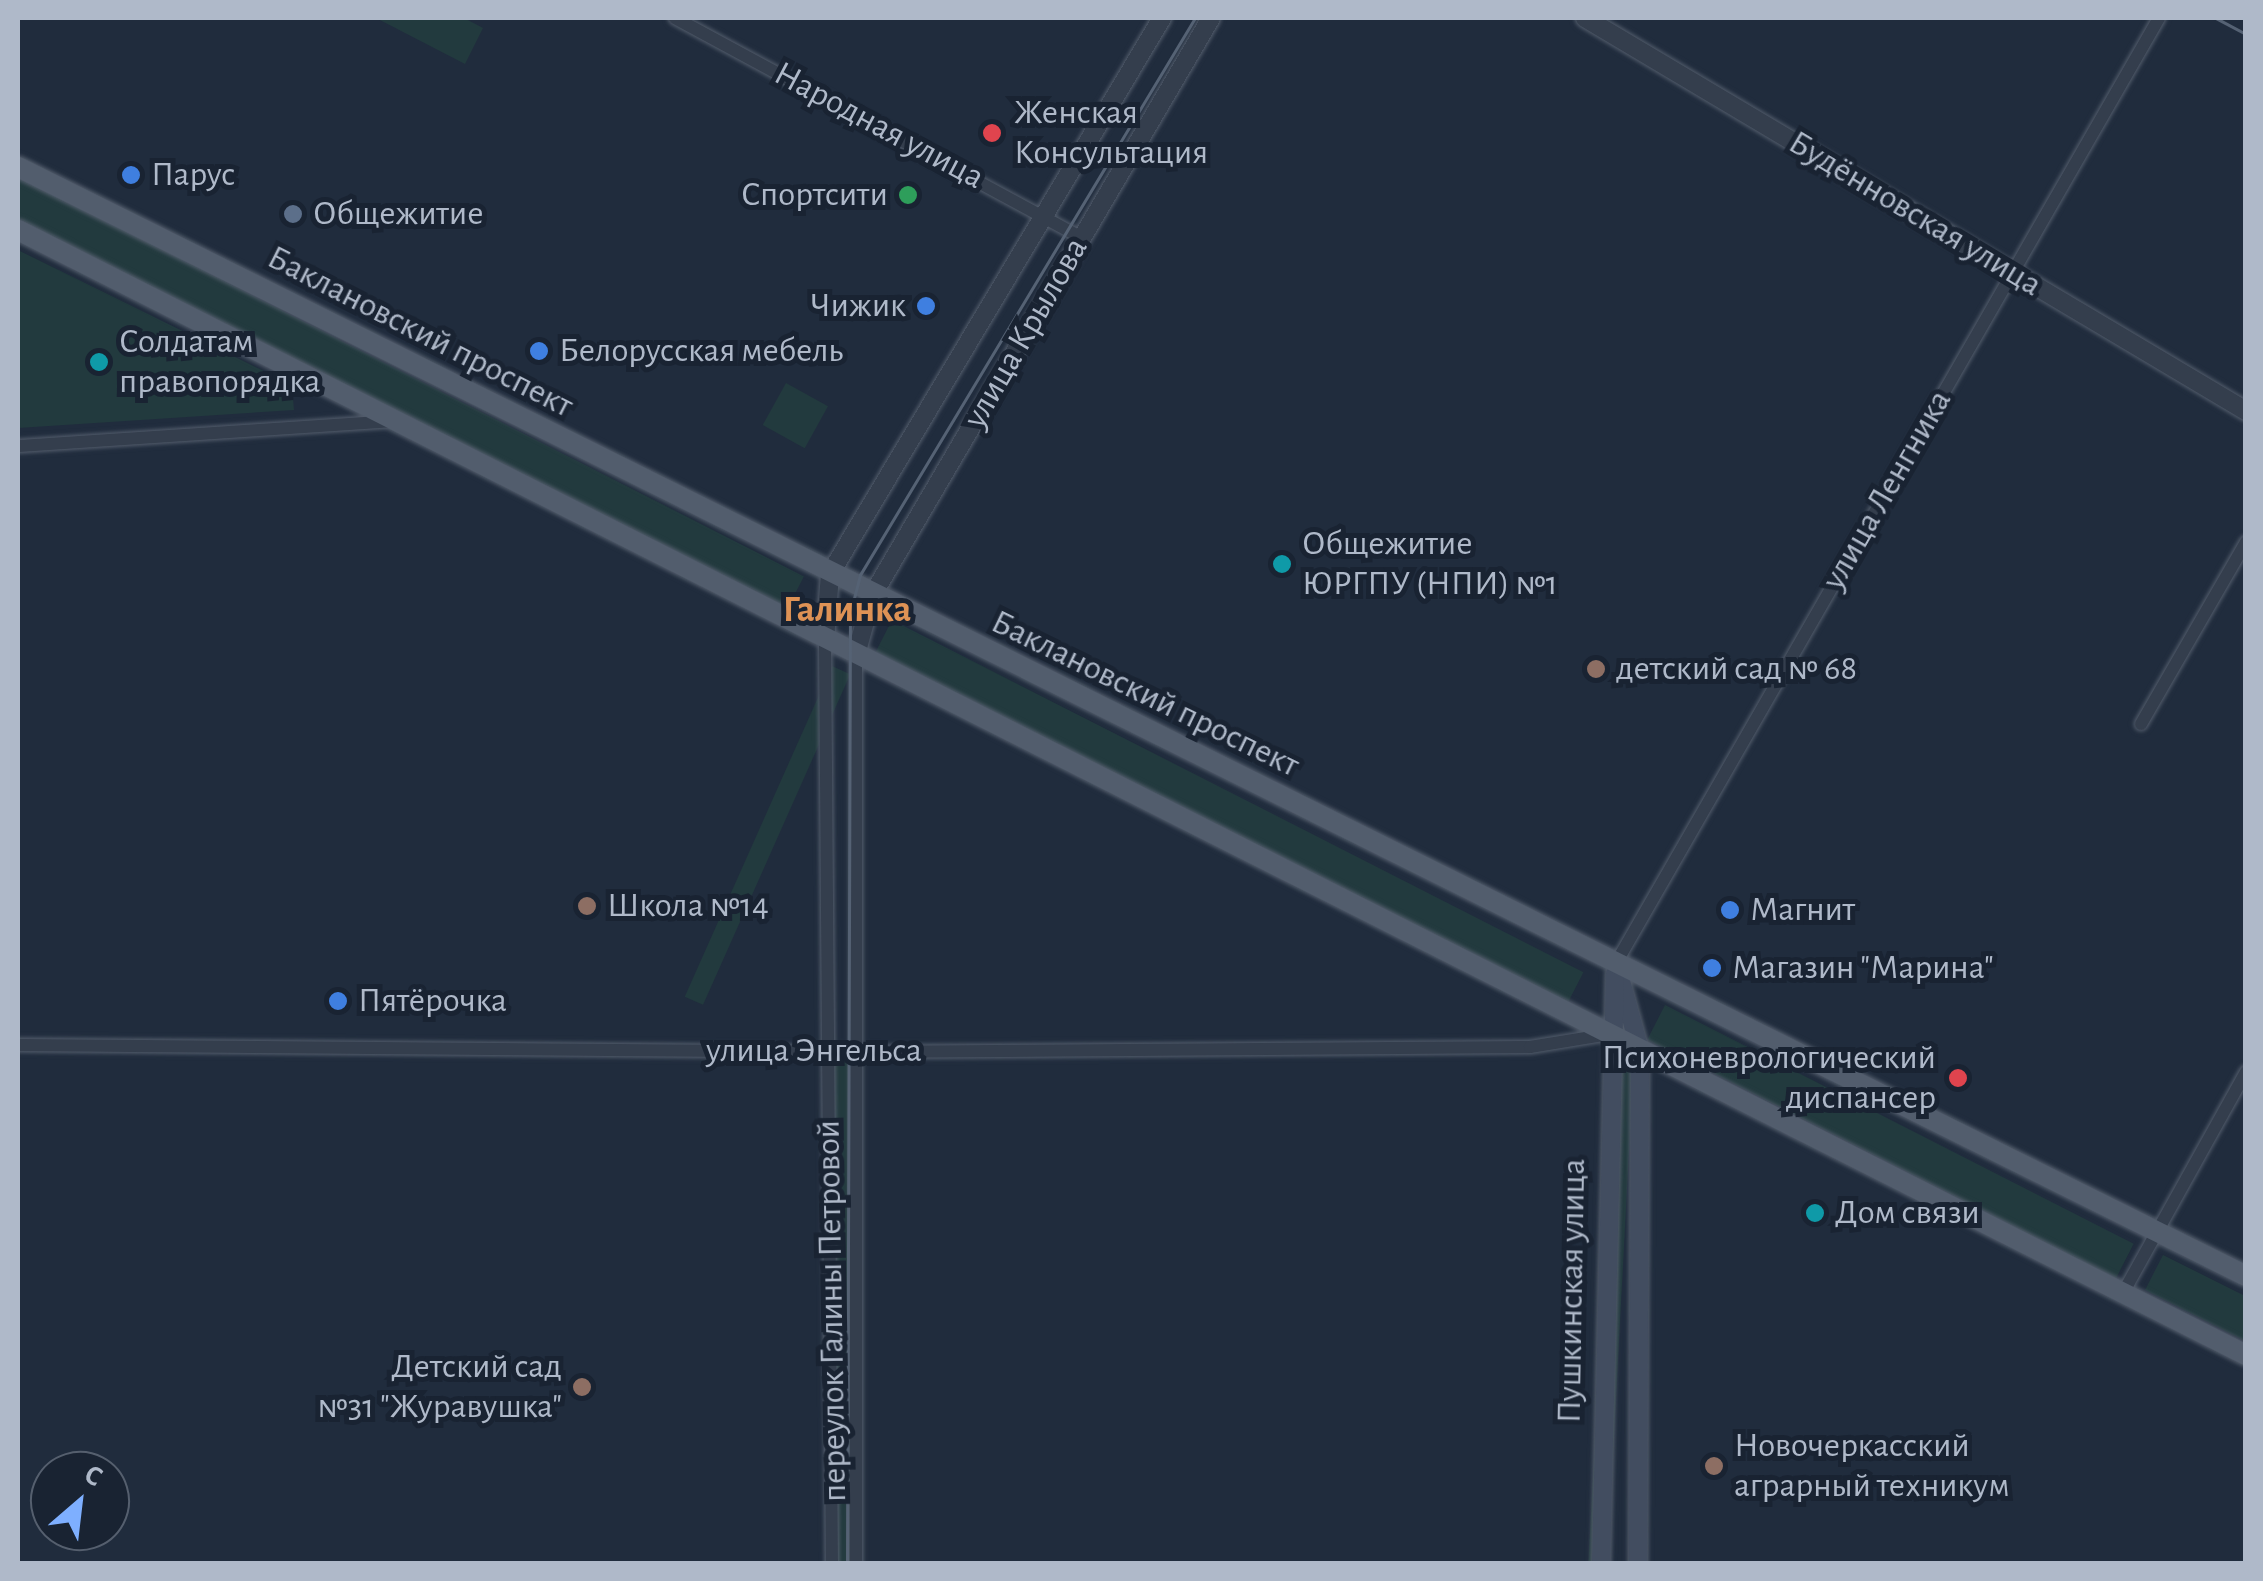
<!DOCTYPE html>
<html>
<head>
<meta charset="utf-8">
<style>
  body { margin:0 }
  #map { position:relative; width:2263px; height:1581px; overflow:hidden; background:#202c3d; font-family:"Alegreya Sans",sans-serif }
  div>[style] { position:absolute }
  .green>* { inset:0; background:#223a3e; transform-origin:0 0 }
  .roads { filter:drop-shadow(0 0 2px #525c6b) drop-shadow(0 0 2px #525c6b) }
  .minor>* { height:12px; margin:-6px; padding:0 6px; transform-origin:6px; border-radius:6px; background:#343e4d }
  .tertiary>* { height:18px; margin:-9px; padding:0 9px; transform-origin:9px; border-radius:9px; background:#343e4d }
  .secondary>* { height:18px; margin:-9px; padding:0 9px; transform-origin:9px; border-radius:9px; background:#424d60 }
  .primary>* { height:20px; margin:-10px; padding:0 10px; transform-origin:10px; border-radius:10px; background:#525d6d }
  .tram>* { height:2.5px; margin:-1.25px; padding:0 1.25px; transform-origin:1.25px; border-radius:1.25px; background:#556274 }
  .dots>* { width:28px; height:28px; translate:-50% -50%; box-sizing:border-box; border:5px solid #192332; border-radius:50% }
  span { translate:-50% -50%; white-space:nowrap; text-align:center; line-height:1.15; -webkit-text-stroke:10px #192332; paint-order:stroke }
  .poi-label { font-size:35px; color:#afb9c9 }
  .left { translate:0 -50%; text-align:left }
  .right { translate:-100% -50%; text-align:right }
  .street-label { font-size:35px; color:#afb9c9 }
  .neighbourhood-label { font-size:38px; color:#de9255; font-weight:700 }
  .frame { position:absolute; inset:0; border:20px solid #afb9c9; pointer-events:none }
  .north { position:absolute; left:30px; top:1451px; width:100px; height:100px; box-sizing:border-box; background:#192332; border:2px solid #555f6e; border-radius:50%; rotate:28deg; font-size:28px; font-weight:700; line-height:40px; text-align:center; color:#afb9c9 }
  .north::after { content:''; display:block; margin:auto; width:35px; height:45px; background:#7eafff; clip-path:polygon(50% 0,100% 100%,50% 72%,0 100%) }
</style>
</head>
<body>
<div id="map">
  <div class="green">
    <i style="clip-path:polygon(376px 18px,464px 18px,483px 28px,465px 64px)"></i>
    <i style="left:18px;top:176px;width:882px;height:44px;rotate:27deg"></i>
    <i style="clip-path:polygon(18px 250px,280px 379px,292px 387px,294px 410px,18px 428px)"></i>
    <i style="left:786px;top:383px;width:48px;height:48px;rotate:29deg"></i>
    <i style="left:892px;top:620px;width:776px;height:43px;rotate:27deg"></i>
    <i style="left:832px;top:666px;width:20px;height:362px;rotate:24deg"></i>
    <i style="left:1665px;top:1005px;width:526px;height:39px;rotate:27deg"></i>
    <i style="left:1615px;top:1055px;width:19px;height:509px;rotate:3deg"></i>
    <i style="clip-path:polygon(853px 1057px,851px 1561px,836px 1561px,834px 1058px)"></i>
    <i style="clip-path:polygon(2163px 1255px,2245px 1296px,2245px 1341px,2145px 1290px)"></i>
  </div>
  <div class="roads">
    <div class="minor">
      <i style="left:675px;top:18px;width:463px;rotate:28.4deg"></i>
      <i style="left:18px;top:446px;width:375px;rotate:-3.8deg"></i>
      <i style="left:825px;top:639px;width:925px;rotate:89.57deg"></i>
      <i style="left:856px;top:655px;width:909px;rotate:90deg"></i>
      <i style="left:2141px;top:724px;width:210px;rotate:-60deg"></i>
      <i style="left:1616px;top:963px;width:1090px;rotate:-60.12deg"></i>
      <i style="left:18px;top:1045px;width:841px;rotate:0.48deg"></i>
      <i style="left:859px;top:1052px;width:671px;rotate:-0.43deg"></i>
      <i style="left:1530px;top:1047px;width:80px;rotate:-9.3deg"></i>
      <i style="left:2123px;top:1293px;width:253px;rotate:-60.9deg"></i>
    </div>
    <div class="tertiary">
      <i style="left:1585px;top:18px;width:769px;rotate:30.73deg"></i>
      <i style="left:825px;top:639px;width:65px;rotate:-85.6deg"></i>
      <i style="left:830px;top:574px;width:648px;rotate:-59.16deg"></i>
      <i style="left:856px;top:655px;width:61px;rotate:-74.8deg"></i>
      <i style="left:872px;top:596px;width:670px;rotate:-59.61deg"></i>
    </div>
    <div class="secondary">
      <i style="left:1616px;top:963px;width:91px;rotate:74.7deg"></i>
      <i style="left:1640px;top:1051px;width:513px;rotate:90.22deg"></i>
      <i style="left:1601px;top:1564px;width:590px;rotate:-88.64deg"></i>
    </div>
    <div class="primary">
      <i style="left:18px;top:167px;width:2489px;rotate:26.46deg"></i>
      <i style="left:18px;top:230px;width:2496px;rotate:26.79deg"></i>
    </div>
  </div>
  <div class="tram">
    <i style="left:2216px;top:18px;width:34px;rotate:28deg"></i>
    <i style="left:847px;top:1564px;width:950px;rotate:-89.82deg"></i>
    <i style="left:850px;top:614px;width:40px;rotate:-75.6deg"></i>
    <i style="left:860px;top:575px;width:650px;rotate:-58.98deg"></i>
  </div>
  <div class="dots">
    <i style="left:992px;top:133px;background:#e0444e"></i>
    <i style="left:131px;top:175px;background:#3f7fe0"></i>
    <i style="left:908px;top:195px;background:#2e9e5b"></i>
    <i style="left:293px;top:214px;background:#5c6f8a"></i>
    <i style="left:926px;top:306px;background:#3f7fe0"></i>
    <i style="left:539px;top:351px;background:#3f7fe0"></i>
    <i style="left:99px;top:362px;background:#0f9aa8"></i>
    <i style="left:1282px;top:564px;background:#0f9aa8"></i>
    <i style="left:1596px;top:669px;background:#8d6e63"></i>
    <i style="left:587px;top:906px;background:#8d6e63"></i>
    <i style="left:1730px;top:910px;background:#3f7fe0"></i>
    <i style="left:1712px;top:968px;background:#3f7fe0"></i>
    <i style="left:338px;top:1001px;background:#3f7fe0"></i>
    <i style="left:1958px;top:1078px;background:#e0444e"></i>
    <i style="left:1815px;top:1213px;background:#0f9aa8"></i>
    <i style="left:582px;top:1387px;background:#8d6e63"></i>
    <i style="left:1714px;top:1466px;background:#8d6e63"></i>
  </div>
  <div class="poi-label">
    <span class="left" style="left:1014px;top:133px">Женская<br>Консультация</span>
    <span class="left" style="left:151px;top:175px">Парус</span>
    <span class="right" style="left:888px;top:195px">Спортсити</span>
    <span class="left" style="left:313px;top:214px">Общежитие</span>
    <span class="right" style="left:906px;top:306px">Чижик</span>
    <span class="left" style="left:119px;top:362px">Солдатам<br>правопорядка</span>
    <span class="left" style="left:559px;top:351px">Белорусская мебель</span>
    <span class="left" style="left:1302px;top:564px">Общежитие<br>ЮРГПУ (НПИ) №1</span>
    <span class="left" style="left:1616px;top:669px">детский сад № 68</span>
    <span class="left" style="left:607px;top:906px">Школа №14</span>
    <span class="left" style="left:1750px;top:910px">Магнит</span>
    <span class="left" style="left:1732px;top:968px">Магазин "Марина"</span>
    <span class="left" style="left:358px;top:1001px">Пятёрочка</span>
    <span class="right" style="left:1936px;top:1078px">Психоневрологический<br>диспансер</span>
    <span class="left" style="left:1835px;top:1213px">Дом связи</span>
    <span class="right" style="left:562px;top:1387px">Детский сад<br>№31 "Журавушка"</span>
    <span class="left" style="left:1734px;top:1466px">Новочеркасский<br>аграрный техникум</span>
  </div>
  <div class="street-label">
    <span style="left:879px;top:126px;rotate:28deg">Народная улица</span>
    <span style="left:1915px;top:214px;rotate:31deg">Будённовская улица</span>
    <span style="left:420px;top:332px;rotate:27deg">Баклановский проспект</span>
    <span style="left:1026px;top:333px;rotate:-60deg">улица Крылова</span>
    <span style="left:1887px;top:490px;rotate:-60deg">улица Ленгника</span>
    <span style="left:1145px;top:694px;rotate:26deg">Баклановский проспект</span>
    <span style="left:814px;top:1051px">улица Энгельса</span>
    <span style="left:1572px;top:1291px;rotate:-89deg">Пушкинская улица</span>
    <span style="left:832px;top:1311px;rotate:-91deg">переулок Галины Петровой</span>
  </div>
  <div class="neighbourhood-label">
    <span style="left:847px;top:611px">Галинка</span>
  </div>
  <div class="frame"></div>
  <div class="north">С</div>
</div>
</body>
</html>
